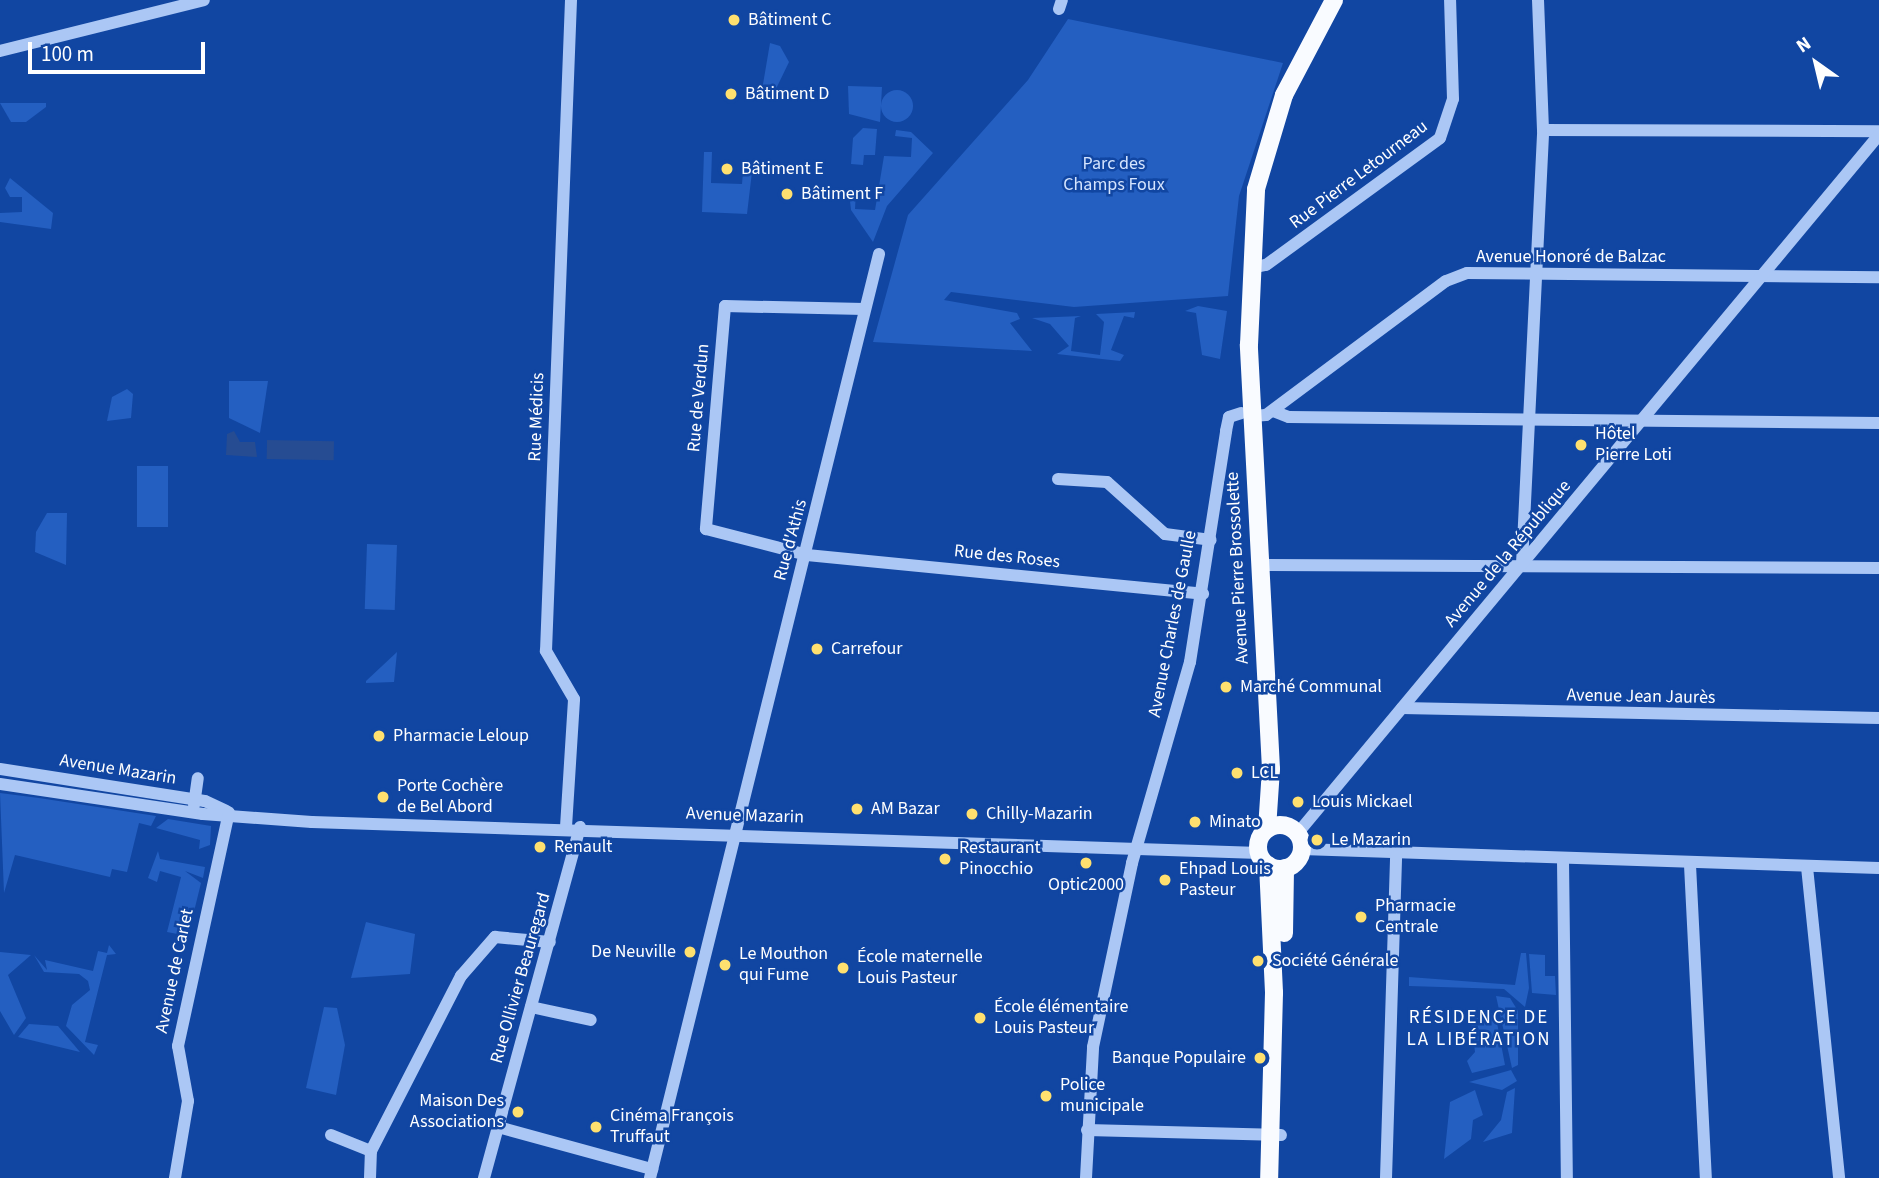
<!DOCTYPE html>
<html>
<head>
<meta charset="utf-8">
<style>
  body { margin:0 }
  #map { position:relative; width:1879px; height:1178px; overflow:hidden; background:#1146a2; font-family:"Source Sans 3",sans-serif }
  div>[style] { position:absolute }
  .green>* { inset:0; background:#245fc1; transform-origin:0 0 }
  .round { border-radius:50% }
  .water>* { inset:0; background:#264c92; transform-origin:0 0 }
  .minor>* { height:12px; margin:-6px; padding:0 6px; transform-origin:6px; border-radius:6px; background:#abc7f5 }
  .major>* { height:18px; margin:-9px; padding:0 9px; transform-origin:9px; border-radius:9px; background:#f9fbff }
  .major>.ring { margin:-9px; padding:0; box-sizing:content-box; background:none; border:18px solid #f9fbff; border-radius:50% }
  .dots>* { width:19px; height:19px; translate:-50% -50%; box-sizing:border-box; border:4px solid #1146a2; border-radius:50% }
  span { translate:-50% -50%; white-space:nowrap; text-align:center; line-height:1.15; -webkit-text-stroke:5px #1146a2; paint-order:stroke }
  .poi-label { font-size:18px; color:#fff }
  .left { translate:0 -50%; text-align:left }
  .right { translate:-100% -50%; text-align:right }
  .park-label { font-size:18px; color:#d4e4fe }
  .street-label { font-size:18px; color:#fff }
  .neighbourhood-label { font-size:19px; color:#fff; letter-spacing:2px }
  .north { position:absolute; left:1781px; top:28px; width:70px; height:70px; -webkit-text-stroke:5px #1146a2; paint-order:stroke; rotate:326deg; font-size:19px; font-weight:700; line-height:28px; text-align:center; color:#fff }
  .north::after { content:''; display:block; margin:auto; width:24px; height:32px; background:#fff; clip-path:polygon(50% 0,100% 100%,50% 72%,0 100%) }
  .scale { position:absolute; left:28px; top:42px; width:177px; height:32px; box-sizing:border-box; border:4px solid #fff; border-top:0; padding-left:9px; font-size:21px; line-height:24px; white-space:nowrap; color:#fff; -webkit-text-stroke:5px #1146a2; paint-order:stroke }
</style>
</head>
<body>
<div id="map">
  <div class="green">
    <i style="clip-path:polygon(1068px 19px,1283px 63px,1239px 196px,1228px 296px,1074px 307px,951px 292px,944px 300px,1017px 313px,1020px 319px,1010px 323px,1032px 351px,873px 342px,908px 215px,1028px 80px)"></i>
    <i style="clip-path:polygon(770px 43px,780px 46px,789px 62px,774px 93px,762px 90px)"></i>
    <i style="clip-path:polygon(848px 86px,882px 87px,880px 122px,849px 114px)"></i>
    <i class="round" style="left:881px;top:90px;width:32px;height:32px"></i>
    <i style="clip-path:polygon(0 103px,46px 103px,46px 107px,26px 122px,11px 122px)"></i>
    <i style="clip-path:polygon(863px 128px,877px 129px,875px 155px,864px 155px,863px 165px,851px 164px,853px 138px)"></i>
    <i style="clip-path:polygon(896px 130px,911px 132px,933px 153px,887px 206px,873px 242px,851px 210px,849px 192px,856px 192px,855px 209px,875px 210px,884px 156px,911px 157px,912px 138px,895px 136px)"></i>
    <i style="clip-path:polygon(704px 152px,712px 152px,711px 183px,742px 184px,743px 172px,752px 172px,747px 214px,702px 212px)"></i>
    <i style="clip-path:polygon(10px 178px,53px 213px,51px 229px,0 222px,0 213px,22px 212px,22px 197px,10px 197px,5px 188px)"></i>
    <i style="clip-path:polygon(1198px 306px,1227px 311px,1220px 359px,1202px 355px,1196px 313px,1185px 311px)"></i>
    <i style="clip-path:polygon(1135px 312px,1134px 318px,1124px 316px,1111px 350px,1124px 355px,1120px 361px,1057px 354px,1069px 346px,1050px 324px,1032px 318px,1081px 316px,1075px 318px,1071px 351px,1100px 355px,1104px 322px,1096px 314px)"></i>
    <i style="clip-path:polygon(229px 381px,268px 381px,260px 433px,229px 418px)"></i>
    <i style="clip-path:polygon(127px 389px,133px 394px,131px 418px,107px 421px,112px 397px)"></i>
    <i style="left:168px;top:466px;width:61px;height:31px;rotate:90deg"></i>
    <i style="clip-path:polygon(47px 513px,67px 513px,66px 565px,35px 552px,36px 532px)"></i>
    <i style="left:367px;top:544px;width:30px;height:65px;rotate:2deg"></i>
    <i style="clip-path:polygon(397px 652px,394px 682px,366px 683px,366px 681px)"></i>
    <i style="clip-path:polygon(0 793px,39px 798px,156px 816px,151px 826px,139px 823px,127px 872px,112px 869px,110px 877px,15px 855px,4px 893px)"></i>
    <i style="clip-path:polygon(168px 819px,211px 826px,210px 845px,199px 849px,200px 840px,156px 828px)"></i>
    <i style="clip-path:polygon(158px 851px,160px 859px,205px 867px,203px 878px,185px 871px,201px 883px,188px 936px,167px 932px,181px 877px,160px 871px,157px 882px,148px 878px)"></i>
    <i style="clip-path:polygon(366px 922px,415px 934px,410px 974px,351px 978px)"></i>
    <i style="clip-path:polygon(109px 945px,116px 954px,107px 955px,85px 1042px,98px 1045px,94px 1055px,66px 1026px,72px 1005px,90px 990px,88px 981px,79px 974px,44px 972px,34px 955px,47px 970px,45px 960px,93px 971px,98px 951px,107px 953px)"></i>
    <i style="clip-path:polygon(0 952px,31px 955px,8px 975px,26px 1018px,14px 1035px,0 1011px)"></i>
    <i style="clip-path:polygon(1521px 953px,1526px 953px,1529px 988px,1525px 1007px,1504px 989px,1409px 986px,1409px 977px,1515px 985px)"></i>
    <i style="clip-path:polygon(1529px 954px,1545px 955px,1545px 976px,1555px 976px,1556px 995px,1532px 993px)"></i>
    <i style="clip-path:polygon(1496px 996px,1510px 998px,1518px 1011px,1518px 1065px,1512px 1068px)"></i>
    <i style="clip-path:polygon(324px 1007px,337px 1008px,345px 1045px,336px 1095px,306px 1088px)"></i>
    <i style="clip-path:polygon(1495px 1012px,1505px 1065px,1472px 1073px,1467px 1061px,1475px 1052px,1471px 1020px)"></i>
    <i style="clip-path:polygon(29px 1024px,58px 1026px,80px 1052px,18px 1037px)"></i>
    <i style="clip-path:polygon(1511px 1070px,1517px 1081px,1502px 1090px,1469px 1082px)"></i>
    <i style="clip-path:polygon(1515px 1088px,1512px 1133px,1483px 1142px,1501px 1120px,1507px 1092px)"></i>
    <i style="clip-path:polygon(1475px 1090px,1483px 1115px,1473px 1120px,1471px 1139px,1444px 1159px,1450px 1102px)"></i>
  </div>
  <div class="water">
    <i style="clip-path:polygon(234px 431px,240px 442px,255px 442px,257px 457px,226px 455px,227px 434px)"></i>
    <i style="left:267px;top:440px;width:67px;height:19px;rotate:1deg"></i>
  </div>
  <div class="minor">
    <i style="left:1059px;top:9px;width:9px;rotate:-72deg"></i>
    <i style="left:0;top:51px;width:210px;rotate:-14deg"></i>
    <i style="left:1543px;top:130px;width:336px;rotate:0.2deg"></i>
    <i style="left:1250px;top:268px;width:16px;rotate:-11deg"></i>
    <i style="left:1266px;top:265px;width:215px;rotate:-36.1deg"></i>
    <i style="left:1440px;top:138px;width:41px;rotate:-71.6deg"></i>
    <i style="left:1453px;top:99px;width:99px;rotate:-91.7deg"></i>
    <i style="left:864px;top:309px;width:139px;rotate:-178.8deg"></i>
    <i style="left:725px;top:306px;width:224px;rotate:94.9deg"></i>
    <i style="left:706px;top:529px;width:104px;rotate:14.4deg"></i>
    <i style="left:807px;top:555px;width:398px;rotate:5.6deg"></i>
    <i style="left:1273px;top:411px;width:17px;rotate:21deg"></i>
    <i style="left:1289px;top:417px;width:590px;rotate:0.58deg"></i>
    <i style="left:1252px;top:416px;width:14px;rotate:-4deg"></i>
    <i style="left:1266px;top:415px;width:224px;rotate:-36.7deg"></i>
    <i style="left:1446px;top:281px;width:22px;rotate:-21deg"></i>
    <i style="left:1467px;top:273px;width:412px;rotate:0.6deg"></i>
    <i style="left:1058px;top:479px;width:49px;rotate:3.5deg"></i>
    <i style="left:1107px;top:482px;width:78px;rotate:41.9deg"></i>
    <i style="left:1165px;top:534px;width:46px;rotate:7.4deg"></i>
    <i style="left:1522px;top:564px;width:435px;rotate:-87.2deg"></i>
    <i style="left:1543px;top:130px;width:130px;rotate:-92.2deg"></i>
    <i style="left:1259px;top:565px;width:620px;rotate:0.28deg"></i>
    <i style="left:1402px;top:708px;width:477px;rotate:1.2deg"></i>
    <i style="left:0;top:769px;width:207px;rotate:8.9deg"></i>
    <i style="left:205px;top:801px;width:23px;rotate:25deg"></i>
    <i style="left:0;top:784px;width:205px;rotate:8.4deg"></i>
    <i style="left:203px;top:814px;width:109px;rotate:4.2deg"></i>
    <i style="left:312px;top:822px;width:948px;rotate:1.87deg"></i>
    <i style="left:194px;top:805px;width:27px;rotate:-82deg"></i>
    <i style="left:566px;top:827px;width:128px;rotate:-86.4deg"></i>
    <i style="left:574px;top:699px;width:56px;rotate:-120.3deg"></i>
    <i style="left:546px;top:651px;width:651px;rotate:-87.8deg"></i>
    <i style="left:1297px;top:834px;width:910px;rotate:-50.22deg"></i>
    <i style="left:1302px;top:849px;width:577px;rotate:1.89deg"></i>
    <i style="left:1563px;top:861px;width:317px;rotate:89.3deg"></i>
    <i style="left:1690px;top:865px;width:313px;rotate:87.1deg"></i>
    <i style="left:1807px;top:867px;width:313px;rotate:84.1deg"></i>
    <i style="left:531px;top:1007px;width:61px;rotate:12.2deg"></i>
    <i style="left:498px;top:1127px;width:160px;rotate:15.3deg"></i>
    <i style="left:1087px;top:1130px;width:194px;rotate:1.5deg"></i>
    <i style="left:331px;top:1135px;width:43px;rotate:21.8deg"></i>
    <i style="left:175px;top:1178px;width:78px;rotate:-80.4deg"></i>
    <i style="left:188px;top:1101px;width:56px;rotate:-100.3deg"></i>
    <i style="left:178px;top:1046px;width:239px;rotate:-77.7deg"></i>
    <i style="left:370px;top:1178px;width:27px;rotate:-88deg"></i>
    <i style="left:371px;top:1151px;width:197px;rotate:-62.8deg"></i>
    <i style="left:461px;top:976px;width:52px;rotate:-48.9deg"></i>
    <i style="left:495px;top:937px;width:55px;rotate:5.2deg"></i>
    <i style="left:484px;top:1178px;width:364px;rotate:-74.7deg"></i>
    <i style="left:650px;top:1178px;width:952px;rotate:-76.08deg"></i>
    <i style="left:1086px;top:1178px;width:131px;rotate:-86.9deg"></i>
    <i style="left:1093px;top:1047px;width:188px;rotate:-78deg"></i>
    <i style="left:1132px;top:863px;width:209px;rotate:-73.9deg"></i>
    <i style="left:1190px;top:662px;width:234px;rotate:-81.1deg"></i>
    <i style="left:1226px;top:431px;width:14px;rotate:-78deg"></i>
    <i style="left:1229px;top:417px;width:13px;rotate:-18deg"></i>
    <i style="left:1386px;top:1178px;width:322px;rotate:-88.2deg"></i>
  </div>
  <div class="major">
    <i class="ring" style="left:1258px;top:825px;width:26px;height:26px"></i>
    <i style="left:1267px;top:829px;width:60px;rotate:-86.2deg"></i>
    <i style="left:1271px;top:769px;width:425px;rotate:-93deg"></i>
    <i style="left:1249px;top:345px;width:156px;rotate:-87.4deg"></i>
    <i style="left:1256px;top:189px;width:98px;rotate:-73.4deg"></i>
    <i style="left:1284px;top:95px;width:107px;rotate:-62.2deg"></i>
    <i style="left:1268px;top:865px;width:128px;rotate:87.3deg"></i>
    <i style="left:1274px;top:993px;width:185px;rotate:91.5deg"></i>
    <i style="left:1284px;top:933px;width:65px;rotate:-89.1deg"></i>
  </div>
  <div class="dots">
    <i style="left:734px;top:20px;background:#ffe06f"></i>
    <i style="left:731px;top:94px;background:#ffe06f"></i>
    <i style="left:727px;top:169px;background:#ffe06f"></i>
    <i style="left:787px;top:194px;background:#ffe06f"></i>
    <i style="left:1581px;top:445px;background:#ffe06f"></i>
    <i style="left:817px;top:649px;background:#ffe06f"></i>
    <i style="left:1226px;top:687px;background:#ffe06f"></i>
    <i style="left:379px;top:736px;background:#ffe06f"></i>
    <i style="left:1237px;top:773px;background:#ffe06f"></i>
    <i style="left:383px;top:797px;background:#ffe06f"></i>
    <i style="left:1298px;top:802px;background:#ffe06f"></i>
    <i style="left:857px;top:809px;background:#ffe06f"></i>
    <i style="left:972px;top:814px;background:#ffe06f"></i>
    <i style="left:1195px;top:822px;background:#ffe06f"></i>
    <i style="left:1317px;top:840px;background:#ffe06f"></i>
    <i style="left:540px;top:847px;background:#ffe06f"></i>
    <i style="left:945px;top:859px;background:#ffe06f"></i>
    <i style="left:1086px;top:863px;background:#ffe06f"></i>
    <i style="left:1165px;top:880px;background:#ffe06f"></i>
    <i style="left:1361px;top:917px;background:#ffe06f"></i>
    <i style="left:690px;top:952px;background:#ffe06f"></i>
    <i style="left:1258px;top:961px;background:#ffe06f"></i>
    <i style="left:725px;top:965px;background:#ffe06f"></i>
    <i style="left:843px;top:968px;background:#ffe06f"></i>
    <i style="left:980px;top:1018px;background:#ffe06f"></i>
    <i style="left:1260px;top:1058px;background:#ffe06f"></i>
    <i style="left:1046px;top:1096px;background:#ffe06f"></i>
    <i style="left:518px;top:1112px;background:#ffe06f"></i>
    <i style="left:596px;top:1127px;background:#ffe06f"></i>
  </div>
  <div class="poi-label">
    <span class="left" style="left:748px;top:20px">Bâtiment C</span>
    <span class="left" style="left:745px;top:94px">Bâtiment D</span>
    <span class="left" style="left:741px;top:169px">Bâtiment E</span>
    <span class="left" style="left:801px;top:194px">Bâtiment F</span>
    <span class="left" style="left:1595px;top:445px">Hôtel<br>Pierre Loti</span>
    <span class="left" style="left:831px;top:649px">Carrefour</span>
    <span class="left" style="left:1240px;top:687px">Marché Communal</span>
    <span class="left" style="left:393px;top:736px">Pharmacie Leloup</span>
    <span class="left" style="left:1251px;top:773px">LCL</span>
    <span class="left" style="left:397px;top:797px">Porte Cochère<br>de Bel Abord</span>
    <span class="left" style="left:1312px;top:802px">Louis Mickael</span>
    <span class="left" style="left:871px;top:809px">AM Bazar</span>
    <span class="left" style="left:986px;top:814px">Chilly-Mazarin</span>
    <span class="left" style="left:1209px;top:822px">Minato</span>
    <span class="left" style="left:1331px;top:840px">Le Mazarin</span>
    <span class="left" style="left:554px;top:847px">Renault</span>
    <span class="left" style="left:959px;top:859px">Restaurant<br>Pinocchio</span>
    <span class="left" style="left:1179px;top:880px">Ehpad Louis<br>Pasteur</span>
    <span style="left:1086px;top:885px">Optic2000</span>
    <span class="left" style="left:1375px;top:917px">Pharmacie<br>Centrale</span>
    <span class="right" style="left:676px;top:952px">De Neuville</span>
    <span class="left" style="left:739px;top:965px">Le Mouthon<br>qui Fume</span>
    <span class="left" style="left:857px;top:968px">École maternelle<br>Louis Pasteur</span>
    <span class="left" style="left:1272px;top:961px">Société Générale</span>
    <span class="left" style="left:994px;top:1018px">École élémentaire<br>Louis Pasteur</span>
    <span class="right" style="left:1246px;top:1058px">Banque Populaire</span>
    <span class="left" style="left:1060px;top:1096px">Police<br>municipale</span>
    <span class="right" style="left:504px;top:1112px">Maison Des<br>Associations</span>
    <span class="left" style="left:610px;top:1127px">Cinéma François<br>Truffaut</span>
  </div>
  <div class="park-label">
    <span style="left:1114px;top:175px">Parc des<br>Champs Foux</span>
  </div>
  <div class="street-label">
    <span style="left:1359px;top:175px;rotate:-37deg">Rue Pierre Letourneau</span>
    <span style="left:1571px;top:257px">Avenue Honoré de Balzac</span>
    <span style="left:699px;top:398px;rotate:-85deg">Rue de Verdun</span>
    <span style="left:537px;top:417px;rotate:-88deg">Rue Médicis</span>
    <span style="left:791px;top:540px;rotate:-75deg">Rue d'Athis</span>
    <span style="left:1508px;top:554px;rotate:-50deg">Avenue de la République</span>
    <span style="left:1007px;top:557px;rotate:6deg">Rue des Roses</span>
    <span style="left:1238px;top:568px;rotate:-93deg">Avenue Pierre Brossolette</span>
    <span style="left:1173px;top:624px;rotate:-79deg">Avenue Charles de Gaulle</span>
    <span style="left:1641px;top:697px;rotate:1deg">Avenue Jean Jaurès</span>
    <span style="left:118px;top:770px;rotate:9deg">Avenue Mazarin</span>
    <span style="left:745px;top:816px;rotate:2deg">Avenue Mazarin</span>
    <span style="left:175px;top:971px;rotate:-78deg">Avenue de Carlet</span>
    <span style="left:521px;top:978px;rotate:-74deg">Rue Ollivier Beauregard</span>
  </div>
  <div class="neighbourhood-label">
    <span style="left:1479px;top:1029px">RÉSIDENCE DE<br>LA LIBÉRATION</span>
  </div>
  <div class="north">N</div>
  <div class="scale">100 m</div>
</div>
</body>
</html>
